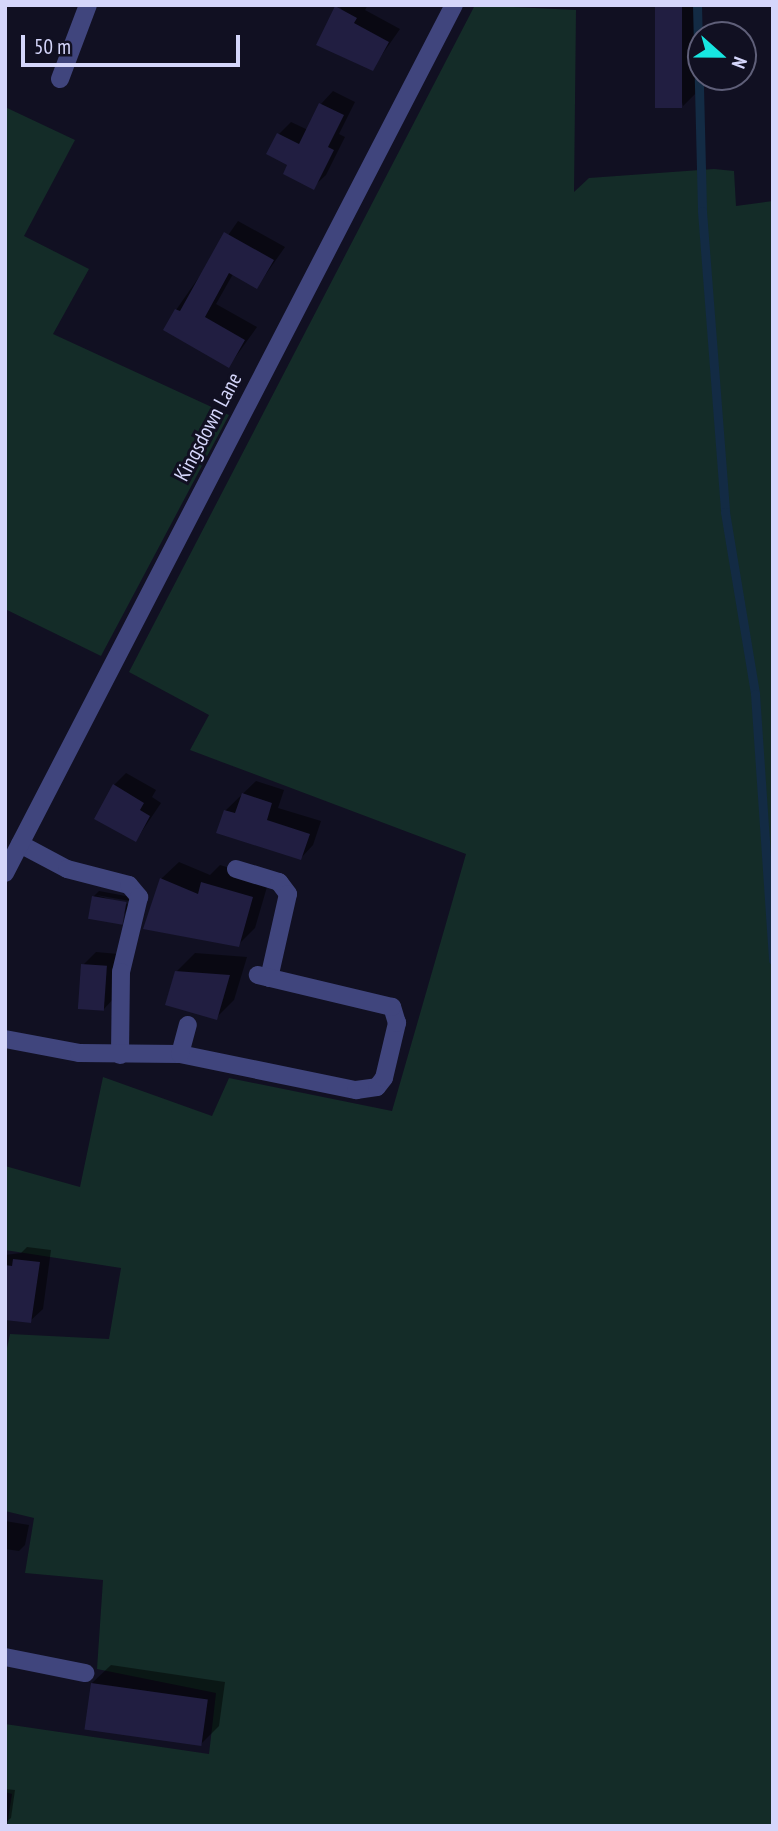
<!DOCTYPE html>
<html>
<head>
<meta charset="utf-8">
<style>
  body { margin:0 }
  #map { position:relative; width:778px; height:1831px; overflow:hidden; background:#111022; font-family:"PT Sans Narrow",sans-serif }
  div>[style] { position:absolute }
  .green>* { inset:0; background:#142c28 }
  .shadow>* { inset:0; background:#0007 }
  .stream>* { height:9px; margin:-4.5px; padding:0 4.5px; transform-origin:4.5px; border-radius:4.5px; background:#132b44 }
  .building>* { inset:0; background:#211e41; transform-origin:0 0 }
  .minor>* { height:18px; margin:-9px; padding:0 9px; transform-origin:9px; border-radius:9px; background:#40457d }
  span { translate:-50% -50%; white-space:nowrap; text-align:center; line-height:1.15; -webkit-text-stroke:6px #111022; paint-order:stroke }
  .street-label { font-size:21px; color:#d5d6fb }
  .frame { position:absolute; inset:0; border:7px solid #d5d6fb; pointer-events:none }
  .north { position:absolute; left:687px; top:21px; width:70px; height:70px; box-sizing:border-box; background:#111022; border:2px solid #5f5f79; border-radius:50%; rotate:111deg; font-size:19px; font-weight:700; line-height:28px; text-align:center; color:#d5d6fb }
  .north::after { content:''; display:block; margin:auto; width:24px; height:32px; background:#17e6e1; clip-path:polygon(50% 0,100% 100%,50% 72%,0 100%) }
  .scale { position:absolute; left:21px; top:35px; width:219px; height:32px; box-sizing:border-box; border:4px solid #d5d6fb; border-top:0; padding-left:9px; font-size:21px; line-height:24px; white-space:nowrap; color:#d5d6fb; -webkit-text-stroke:5px #111022; paint-order:stroke }
</style>
</head>
<body>
<div id="map">
  <div class="green">
    <i style="clip-path:polygon(475px 5px,576px 10px,574px 192px,589px 178px,714px 169px,734px 171px,736px 206px,773px 201px,773px 1826px,7px 1826px,12px 1794px,5px 1792px,5px 1724px,209px 1754px,216px 1693px,97px 1669px,103px 1580px,25px 1573px,34px 1518px,5px 1511px,5px 1357px,10px 1334px,109px 1339px,121px 1268px,5px 1250px,5px 1166px,80px 1187px,103px 1077px,212px 1116px,229px 1078px,392px 1111px,466px 854px,190px 750px,209px 715px,129px 672px)"></i>
    <i style="clip-path:polygon(5px 107px,75px 140px,24px 236px,89px 269px,53px 334px,229px 415px,101px 656px,5px 609px)"></i>
  </div>
  <div class="shadow">
    <i style="clip-path:polygon(339px 5px,368px 5px,365px 10px,400px 29px,372px 69px)"></i>
    <i style="clip-path:polygon(648px 5px,696px 5px,696px 93px,683px 106px,657px 6px)"></i>
    <i style="clip-path:polygon(333px 91px,355px 102px,339px 134px,345px 137px,326px 175px,313px 187px,289px 164px,279px 134px,291px 122px,308px 130px,321px 104px)"></i>
    <i style="clip-path:polygon(238px 221px,285px 247px,257px 287px,233px 274px,216px 304px,257px 327px,229px 366px,176px 310px)"></i>
    <i style="clip-path:polygon(126px 773px,156px 790px,152px 797px,161px 803px,136px 840px,114px 785px)"></i>
    <i style="clip-path:polygon(256px 781px,284px 790px,278px 808px,321px 821px,313px 845px,301px 858px,225px 811px)"></i>
    <i style="clip-path:polygon(179px 862px,210px 875px,220px 865px,269px 880px,255px 928px,238px 945px,161px 879px)"></i>
    <i style="clip-path:polygon(99px 891px,131px 897px,130px 901px,96px 895px,129px 905px,120px 923px,93px 897px)"></i>
    <i style="clip-path:polygon(96px 952px,118px 954px,115px 997px,103px 1010px,83px 965px)"></i>
    <i style="clip-path:polygon(195px 953px,247px 957px,234px 1000px,216px 1018px,176px 972px)"></i>
    <i style="clip-path:polygon(27px 1247px,51px 1250px,43px 1309px,30px 1321px,5px 1318px,5px 1255px,21px 1253px)"></i>
    <i style="clip-path:polygon(5px 1521px,29px 1525px,25px 1545px,19px 1551px,5px 1549px)"></i>
    <i style="clip-path:polygon(111px 1665px,225px 1682px,219px 1726px,200px 1745px,92px 1683px)"></i>
    <i style="clip-path:polygon(5px 1789px,15px 1790px,11px 1818px,5px 1823px)"></i>
  </div>
  <div class="stream">
    <i style="left:697px;top:5px;width:206px;rotate:88.6deg"></i>
    <i style="left:702px;top:211px;width:302px;rotate:85.6deg"></i>
    <i style="left:725px;top:512px;width:184px;rotate:80.6deg"></i>
    <i style="left:755px;top:694px;width:267px;rotate:86.1deg"></i>
  </div>
  <div class="building">
    <i style="left:655px;top:5px;width:27px;height:103px"></i>
    <i style="clip-path:polygon(335px 6px,357px 18px,354px 23px,389px 42px,373px 71px,316px 45px)"></i>
    <i style="clip-path:polygon(319px 103px,344px 115px,328px 147px,334px 150px,314px 190px,283px 174px,287px 165px,266px 154px,277px 133px,299px 144px)"></i>
    <i style="clip-path:polygon(224px 232px,274px 260px,257px 289px,229px 273px,205px 317px,245px 340px,229px 368px,163px 330px,175px 309px,180px 311px)"></i>
    <i style="clip-path:polygon(113px 784px,144px 803px,140px 810px,150px 816px,136px 842px,94px 819px)"></i>
    <i style="clip-path:polygon(242px 793px,272px 803px,267px 820px,310px 834px,301px 860px,216px 833px,224px 810px,235px 813px)"></i>
    <i style="clip-path:polygon(160px 878px,198px 894px,201px 882px,253px 897px,239px 947px,143px 929px)"></i>
    <i style="left:92px;top:896px;width:35px;height:23px;rotate:10deg"></i>
    <i style="left:81px;top:964px;width:26px;height:45px;rotate:4deg"></i>
    <i style="clip-path:polygon(175px 971px,230px 975px,217px 1020px,165px 1005px)"></i>
    <i style="clip-path:polygon(13px 1259px,40px 1262px,31px 1323px,5px 1320px,5px 1265px,12px 1266px)"></i>
    <i style="left:91px;top:1683px;width:118px;height:47px;rotate:8deg"></i>
  </div>
  <div class="minor">
    <i style="left:60px;top:79px;width:79px;rotate:-69.3deg"></i>
    <i style="left:20px;top:844px;width:53px;rotate:28deg"></i>
    <i style="left:67px;top:869px;width:64px;rotate:14.5deg"></i>
    <i style="left:129px;top:885px;width:16px;rotate:50deg"></i>
    <i style="left:139px;top:897px;width:77px;rotate:103.5deg"></i>
    <i style="left:121px;top:972px;width:83px;rotate:90.7deg"></i>
    <i style="left:236px;top:869px;width:45px;rotate:16.8deg"></i>
    <i style="left:279px;top:882px;width:15px;rotate:53deg"></i>
    <i style="left:288px;top:894px;width:86px;rotate:102.7deg"></i>
    <i style="left:5px;top:873px;width:977px;rotate:-62.65deg"></i>
    <i style="left:5px;top:1039px;width:75px;rotate:10.7deg"></i>
    <i style="left:79px;top:1053px;width:101px;rotate:0.6deg"></i>
    <i style="left:180px;top:1054px;width:180px;rotate:11.6deg"></i>
    <i style="left:356px;top:1090px;width:21px;rotate:-8deg"></i>
    <i style="left:377px;top:1087px;width:11px;rotate:-52deg"></i>
    <i style="left:384px;top:1078px;width:57px;rotate:-76.7deg"></i>
    <i style="left:397px;top:1023px;width:17px;rotate:-107deg"></i>
    <i style="left:392px;top:1007px;width:138px;rotate:-166.6deg"></i>
    <i style="left:180px;top:1054px;width:30px;rotate:-75deg"></i>
    <i style="left:5px;top:1657px;width:82px;rotate:11.3deg"></i>
  </div>
  <div class="street-label">
    <span style="left:208px;top:427px;rotate:-62deg">Kingsdown Lane</span>
  </div>
  <div class="frame"></div>
  <div class="north">N</div>
  <div class="scale">50 m</div>
</div>
</body>
</html>
